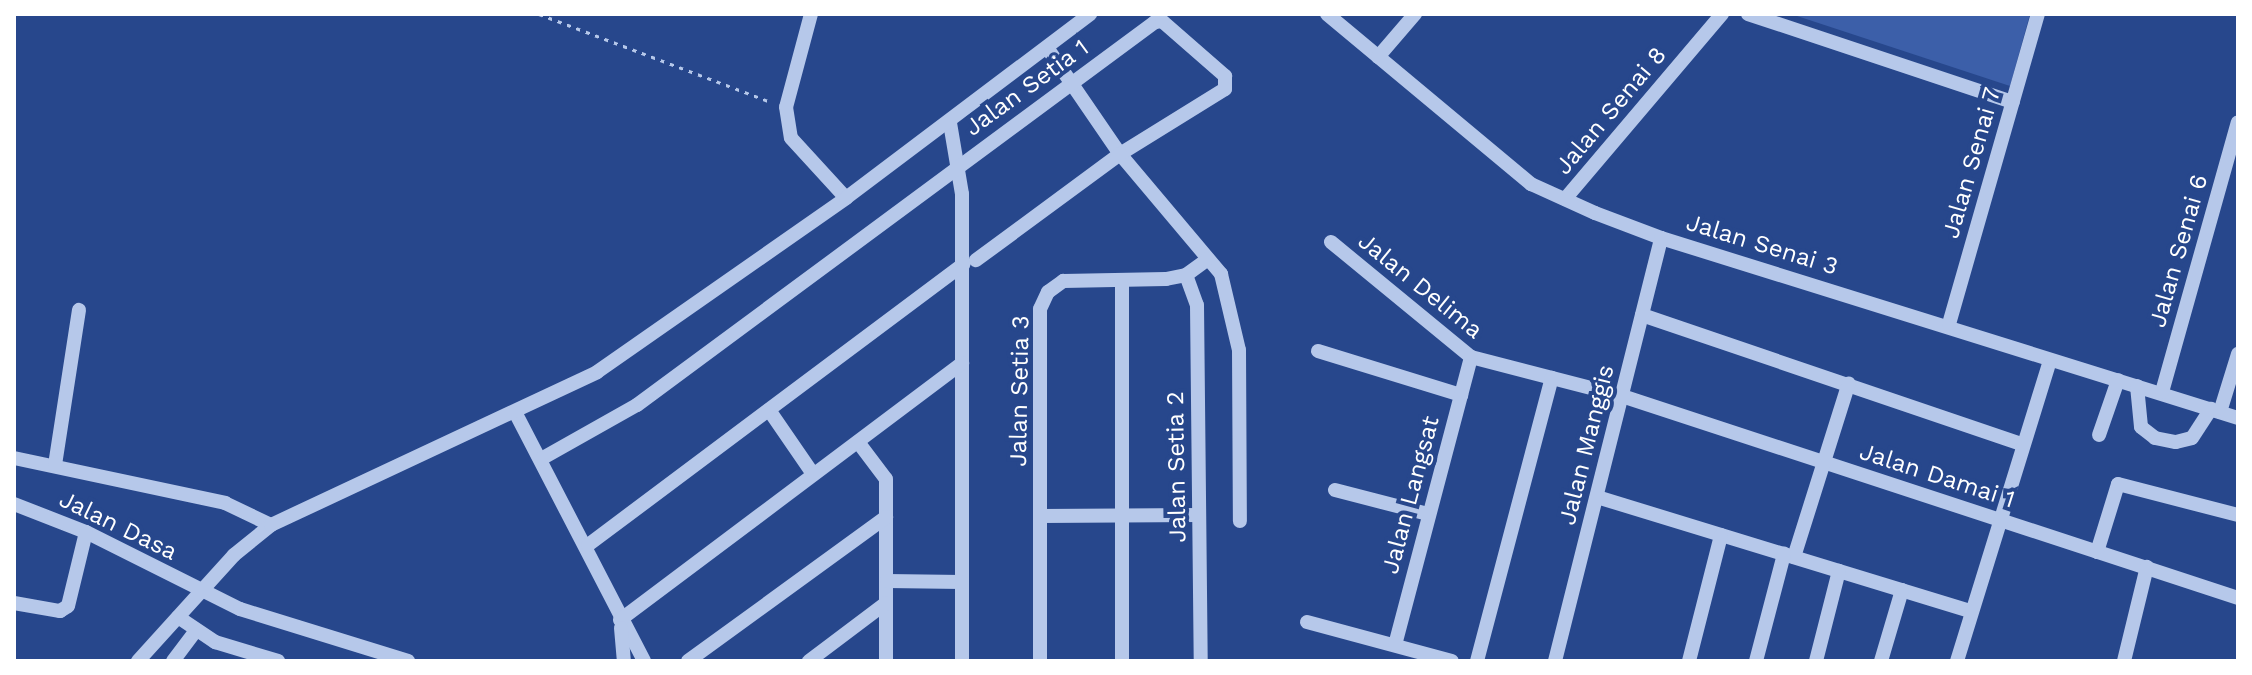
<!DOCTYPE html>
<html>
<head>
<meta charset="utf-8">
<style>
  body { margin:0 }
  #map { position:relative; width:2252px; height:675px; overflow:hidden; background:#27478c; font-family:"Work Sans",sans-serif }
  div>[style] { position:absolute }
  .green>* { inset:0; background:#3c5fa9 }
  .path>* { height:3px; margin-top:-1.5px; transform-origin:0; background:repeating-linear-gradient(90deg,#b6c8ea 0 4px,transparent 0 10px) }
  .minor>* { height:14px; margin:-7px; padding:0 7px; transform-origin:7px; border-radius:7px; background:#b6c8ea }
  span { translate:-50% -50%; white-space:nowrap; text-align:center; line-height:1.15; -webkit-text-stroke:8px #27478c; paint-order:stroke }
  .street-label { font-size:24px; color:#fff }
  .frame { position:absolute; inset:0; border:16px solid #fff; pointer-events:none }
</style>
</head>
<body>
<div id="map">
  <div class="green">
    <i style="clip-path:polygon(1791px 14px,2030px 14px,2010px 86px)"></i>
  </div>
  <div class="path">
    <i style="left:539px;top:14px;width:248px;rotate:20.8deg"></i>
  </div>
  <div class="minor">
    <i style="left:811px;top:14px;width:96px;rotate:105deg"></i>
    <i style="left:786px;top:107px;width:31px;rotate:81deg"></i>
    <i style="left:791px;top:138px;width:81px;rotate:47.5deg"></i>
    <i style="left:1327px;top:14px;width:266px;rotate:39.8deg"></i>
    <i style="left:1531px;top:184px;width:70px;rotate:24.4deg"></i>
    <i style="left:1595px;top:213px;width:71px;rotate:20.7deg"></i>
    <i style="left:1661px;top:238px;width:604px;rotate:17.33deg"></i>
    <i style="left:1748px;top:14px;width:279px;rotate:18.4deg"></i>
    <i style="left:1048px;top:49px;width:127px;rotate:55.6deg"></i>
    <i style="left:1120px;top:154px;width:157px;rotate:49.9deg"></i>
    <i style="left:1221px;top:274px;width:78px;rotate:76.7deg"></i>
    <i style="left:1239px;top:350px;width:171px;rotate:89.7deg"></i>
    <i style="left:1378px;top:57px;width:57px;rotate:-49.3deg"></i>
    <i style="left:950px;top:123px;width:72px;rotate:80.4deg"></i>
    <i style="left:962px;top:194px;width:467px;rotate:90deg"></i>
    <i style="left:1565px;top:199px;width:243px;rotate:-49.7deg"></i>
    <i style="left:1331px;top:242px;width:181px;rotate:39.4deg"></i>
    <i style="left:1471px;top:357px;width:156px;rotate:14.5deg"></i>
    <i style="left:1622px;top:396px;width:648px;rotate:18.16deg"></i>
    <i style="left:1186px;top:275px;width:32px;rotate:70deg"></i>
    <i style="left:1197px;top:305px;width:356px;rotate:89.4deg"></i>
    <i style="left:1642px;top:315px;width:401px;rotate:18.8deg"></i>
    <i style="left:1949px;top:324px;width:323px;rotate:-74deg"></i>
    <i style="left:1318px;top:351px;width:150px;rotate:17.1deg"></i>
    <i style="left:2137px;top:386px;width:41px;rotate:84.4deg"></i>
    <i style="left:2141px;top:427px;width:18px;rotate:38deg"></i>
    <i style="left:2155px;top:438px;width:21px;rotate:11deg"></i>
    <i style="left:2176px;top:442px;width:16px;rotate:-14deg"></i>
    <i style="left:2192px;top:438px;width:35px;rotate:-57deg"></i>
    <i style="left:2162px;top:392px;width:280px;rotate:-74.3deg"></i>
    <i style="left:769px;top:410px;width:78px;rotate:55.5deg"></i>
    <i style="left:515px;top:412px;width:280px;rotate:62.6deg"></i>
    <i style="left:2220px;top:412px;width:61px;rotate:-72.8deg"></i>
    <i style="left:2099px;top:435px;width:58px;rotate:-70.9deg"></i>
    <i style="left:858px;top:442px;width:46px;rotate:52.9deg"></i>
    <i style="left:886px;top:479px;width:182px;rotate:90deg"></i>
    <i style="left:14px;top:458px;width:216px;rotate:12deg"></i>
    <i style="left:225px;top:503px;width:51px;rotate:25.6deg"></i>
    <i style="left:541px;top:459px;width:110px;rotate:-29.4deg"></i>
    <i style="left:637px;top:405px;width:644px;rotate:-36.48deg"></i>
    <i style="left:1155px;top:22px;width:7px;rotate:-8deg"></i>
    <i style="left:1162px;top:21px;width:84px;rotate:41.1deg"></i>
    <i style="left:1225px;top:76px;width:13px;rotate:90deg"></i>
    <i style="left:1225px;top:89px;width:123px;rotate:148.2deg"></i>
    <i style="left:1120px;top:154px;width:179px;rotate:143.6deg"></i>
    <i style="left:55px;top:465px;width:157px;rotate:-81.2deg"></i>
    <i style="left:1335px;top:490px;width:96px;rotate:14.5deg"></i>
    <i style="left:1597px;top:497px;width:390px;rotate:17deg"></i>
    <i style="left:14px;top:504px;width:77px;rotate:21.3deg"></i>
    <i style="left:86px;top:532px;width:172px;rotate:26.6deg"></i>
    <i style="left:240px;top:609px;width:176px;rotate:17.2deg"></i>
    <i style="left:1041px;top:516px;width:158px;rotate:-0.4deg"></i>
    <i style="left:588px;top:545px;width:469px;rotate:-36.8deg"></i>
    <i style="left:2097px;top:552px;width:71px;rotate:-72.8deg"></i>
    <i style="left:2118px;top:484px;width:124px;rotate:14.5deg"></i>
    <i style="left:1794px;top:557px;width:182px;rotate:-72.5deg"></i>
    <i style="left:887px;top:581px;width:75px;rotate:0.8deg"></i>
    <i style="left:14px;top:603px;width:47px;rotate:9.9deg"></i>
    <i style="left:60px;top:611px;width:9px;rotate:-32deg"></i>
    <i style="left:68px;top:606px;width:76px;rotate:-76.3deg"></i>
    <i style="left:178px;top:617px;width:45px;rotate:34deg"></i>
    <i style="left:215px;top:642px;width:66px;rotate:16.8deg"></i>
    <i style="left:620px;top:620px;width:428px;rotate:-36.9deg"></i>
    <i style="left:1307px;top:622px;width:150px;rotate:15.1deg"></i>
    <i style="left:621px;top:628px;width:33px;rotate:85deg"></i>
    <i style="left:1395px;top:645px;width:298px;rotate:-75.2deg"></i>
    <i style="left:138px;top:661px;width:143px;rotate:-47.8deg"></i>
    <i style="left:234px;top:555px;width:48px;rotate:-39deg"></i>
    <i style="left:271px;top:525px;width:360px;rotate:-25.1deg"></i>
    <i style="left:597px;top:372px;width:304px;rotate:-34.9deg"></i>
    <i style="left:846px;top:198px;width:306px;rotate:-37deg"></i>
    <i style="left:173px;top:661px;width:38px;rotate:-53deg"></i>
    <i style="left:688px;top:661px;width:245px;rotate:-36deg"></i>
    <i style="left:809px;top:661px;width:96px;rotate:-37deg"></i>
    <i style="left:1040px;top:661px;width:352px;rotate:-90deg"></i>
    <i style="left:1040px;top:309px;width:19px;rotate:-65deg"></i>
    <i style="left:1048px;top:292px;width:19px;rotate:-36deg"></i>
    <i style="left:1063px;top:281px;width:103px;rotate:-1.1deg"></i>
    <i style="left:1166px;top:279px;width:20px;rotate:-11deg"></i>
    <i style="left:1186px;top:275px;width:27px;rotate:-36deg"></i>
    <i style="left:1122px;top:661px;width:381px;rotate:-90deg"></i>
    <i style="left:1477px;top:661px;width:293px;rotate:-75.2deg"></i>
    <i style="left:1555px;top:661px;width:436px;rotate:-75.9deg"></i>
    <i style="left:1689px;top:661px;width:130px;rotate:-75.7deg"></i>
    <i style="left:1756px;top:661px;width:111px;rotate:-75.3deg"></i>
    <i style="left:1816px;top:661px;width:93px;rotate:-75.7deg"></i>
    <i style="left:1881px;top:661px;width:74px;rotate:-73.5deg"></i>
    <i style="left:1957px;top:661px;width:314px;rotate:-72.8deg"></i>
    <i style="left:2124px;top:661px;width:97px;rotate:-76.3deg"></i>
  </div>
  <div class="street-label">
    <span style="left:1027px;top:88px;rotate:-36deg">Jalan Setia 1</span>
    <span style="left:1611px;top:111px;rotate:-50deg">Jalan Senai 8</span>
    <span style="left:1972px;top:163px;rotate:-74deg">Jalan Senai 7</span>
    <span style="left:1762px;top:245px;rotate:17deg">Jalan Senai 3</span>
    <span style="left:2179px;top:251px;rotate:-74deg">Jalan Senai 6</span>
    <span style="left:1420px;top:286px;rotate:39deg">Jalan Delima</span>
    <span style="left:1020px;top:391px;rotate:-89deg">Jalan Setia 3</span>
    <span style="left:1587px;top:445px;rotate:-76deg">Jalan Manggis</span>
    <span style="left:1177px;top:467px;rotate:-91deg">Jalan Setia 2</span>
    <span style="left:1937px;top:476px;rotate:18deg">Jalan Damai 1</span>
    <span style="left:1411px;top:495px;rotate:-75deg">Jalan Langsat</span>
    <span style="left:118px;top:526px;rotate:26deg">Jalan Dasa</span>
  </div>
  <div class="frame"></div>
</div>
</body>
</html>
